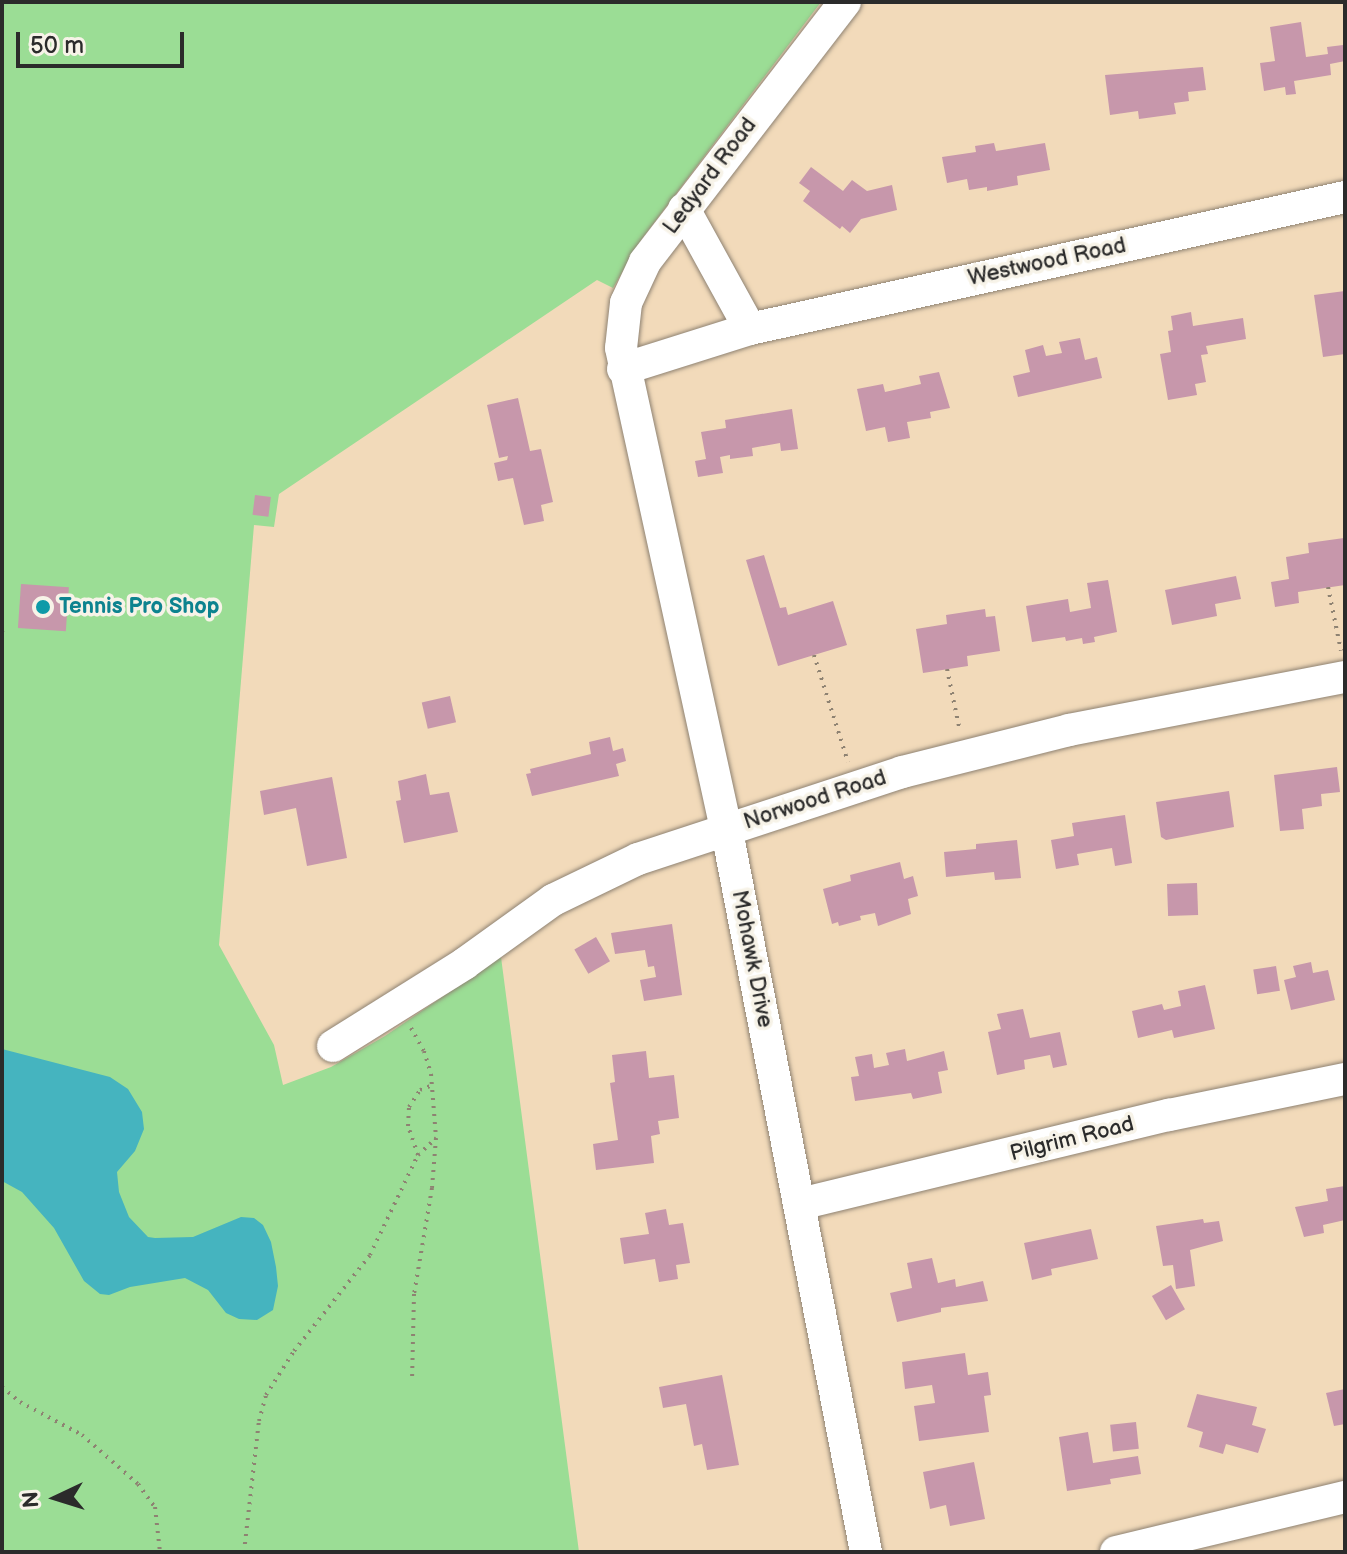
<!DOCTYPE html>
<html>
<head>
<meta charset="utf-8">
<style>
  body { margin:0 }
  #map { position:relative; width:1347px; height:1554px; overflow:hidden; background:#f2daba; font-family:"Balsamiq Sans",sans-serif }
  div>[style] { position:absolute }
  .green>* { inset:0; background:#9bdd95 }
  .water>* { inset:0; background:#45b4bf }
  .building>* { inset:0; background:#c797ab; transform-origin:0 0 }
  .path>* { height:4px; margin-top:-2px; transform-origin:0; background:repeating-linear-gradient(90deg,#8e8272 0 2px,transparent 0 8px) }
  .roads { filter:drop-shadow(0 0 2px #8e8272) drop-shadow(0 0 2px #8e8272) }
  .minor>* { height:32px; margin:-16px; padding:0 16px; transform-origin:16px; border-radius:16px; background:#fff }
  .dots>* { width:22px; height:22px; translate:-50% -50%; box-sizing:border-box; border:4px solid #f7f3e8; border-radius:50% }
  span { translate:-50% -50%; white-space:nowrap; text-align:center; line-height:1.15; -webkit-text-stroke:7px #f7f3e8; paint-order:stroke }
  .street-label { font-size:22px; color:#2b2b2b }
  .culture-label { font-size:22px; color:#0d838f; font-weight:700 }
  .left { translate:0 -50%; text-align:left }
  .frame { position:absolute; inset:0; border:4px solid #2b2b2b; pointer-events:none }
  .north { position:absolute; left:16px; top:1458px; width:80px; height:80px; -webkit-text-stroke:6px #f7f3e8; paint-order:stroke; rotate:266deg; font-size:22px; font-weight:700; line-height:32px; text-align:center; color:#2b2b2b }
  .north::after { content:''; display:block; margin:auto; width:28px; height:36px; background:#2b2b2b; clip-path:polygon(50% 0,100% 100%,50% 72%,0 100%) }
  .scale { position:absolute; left:16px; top:32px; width:168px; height:36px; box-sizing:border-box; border:4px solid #2b2b2b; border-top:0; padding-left:10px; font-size:24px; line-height:28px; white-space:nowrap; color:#2b2b2b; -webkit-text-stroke:6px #f7f3e8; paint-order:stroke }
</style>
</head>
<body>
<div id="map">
  <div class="green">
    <i style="clip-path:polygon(2px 2px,821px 2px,641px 240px,613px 288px,597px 280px,279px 494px,274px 527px,254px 525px,219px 945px,274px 1045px,283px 1085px,331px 1067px,385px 1036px,501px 957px,579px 1552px,2px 1552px)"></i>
  </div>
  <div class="water">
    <i style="clip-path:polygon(2px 1049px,110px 1077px,128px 1089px,142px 1112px,144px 1129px,135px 1151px,117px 1172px,119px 1192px,129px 1217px,148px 1237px,155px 1238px,193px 1237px,241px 1217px,254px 1218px,263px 1225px,271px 1242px,276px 1267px,278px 1286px,273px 1310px,257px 1320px,239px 1319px,226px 1313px,208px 1290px,185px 1278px,130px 1287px,109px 1295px,100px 1294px,84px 1281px,54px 1228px,22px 1192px,2px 1181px)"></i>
  </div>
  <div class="building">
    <i style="clip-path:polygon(1301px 22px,1306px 57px,1328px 54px,1327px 47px,1343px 45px,1345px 61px,1330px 64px,1331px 75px,1294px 81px,1296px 94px,1286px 95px,1285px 87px,1264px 91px,1260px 63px,1275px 61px,1270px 27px)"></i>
    <i style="clip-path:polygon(1203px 67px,1206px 90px,1188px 92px,1189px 101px,1174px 103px,1176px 114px,1139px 119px,1138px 111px,1110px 115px,1105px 75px)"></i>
    <i style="clip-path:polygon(994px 143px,996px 151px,1045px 143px,1050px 170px,1017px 176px,1018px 185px,987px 191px,987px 187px,969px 190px,967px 179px,947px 183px,942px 157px,976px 152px,975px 146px)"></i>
    <i style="clip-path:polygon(811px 167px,843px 191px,852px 180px,867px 191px,892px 185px,897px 210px,861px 219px,850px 233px,842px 226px,840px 229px,803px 201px,810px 191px,799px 183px)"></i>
    <i style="clip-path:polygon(1345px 291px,1345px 354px,1323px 357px,1314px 295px)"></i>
    <i style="clip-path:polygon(1191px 312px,1193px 326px,1243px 318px,1246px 339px,1206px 346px,1208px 354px,1201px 355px,1206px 382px,1195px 384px,1197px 395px,1168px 400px,1160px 354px,1171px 352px,1168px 331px,1173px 330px,1171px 316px)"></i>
    <i style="clip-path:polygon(1080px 338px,1085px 360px,1097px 357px,1102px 378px,1018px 397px,1013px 376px,1030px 372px,1025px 350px,1043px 345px,1046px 356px,1062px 353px,1059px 342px)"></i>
    <i style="clip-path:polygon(939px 372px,950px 408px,930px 412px,931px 418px,907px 422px,910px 438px,888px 442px,885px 427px,866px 431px,857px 389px,883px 384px,885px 392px,921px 384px,919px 376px)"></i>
    <i style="clip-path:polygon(518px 398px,530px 451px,541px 449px,553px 502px,541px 505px,544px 521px,524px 525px,513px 478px,498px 481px,494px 463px,507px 460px,508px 456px,499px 458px,487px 405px)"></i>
    <i style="clip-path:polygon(792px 409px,798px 449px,781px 451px,780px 443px,752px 448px,753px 456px,730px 459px,730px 455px,720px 457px,723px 473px,698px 477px,695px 461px,706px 459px,701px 432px,726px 428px,725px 420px)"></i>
    <i style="left:255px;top:495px;width:16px;height:20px;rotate:7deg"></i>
    <i style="clip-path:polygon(1344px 538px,1345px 585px,1298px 592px,1299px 603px,1275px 607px,1271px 582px,1289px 579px,1286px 557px,1309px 553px,1308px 543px)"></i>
    <i style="clip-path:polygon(764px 555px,780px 608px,786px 607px,788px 615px,833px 601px,847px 645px,778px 666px,746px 560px)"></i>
    <i style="clip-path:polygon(1236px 576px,1241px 599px,1215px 604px,1217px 616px,1172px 625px,1165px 590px)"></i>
    <i style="clip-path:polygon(1108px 580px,1117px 632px,1094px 637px,1095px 642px,1083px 644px,1082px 638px,1066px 641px,1065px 637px,1032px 642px,1026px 606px,1068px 599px,1070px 612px,1091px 608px,1087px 583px)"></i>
    <i style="left:21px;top:584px;width:48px;height:44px;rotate:4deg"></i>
    <i style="clip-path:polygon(985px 609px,986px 617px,995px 616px,1000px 651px,967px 656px,968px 666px,923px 673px,916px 629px,947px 624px,946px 615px)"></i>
    <i style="left:450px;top:696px;width:27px;height:29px;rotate:77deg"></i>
    <i style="clip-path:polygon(610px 737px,613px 751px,623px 748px,626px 761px,616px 764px,619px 776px,532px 796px,526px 774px,531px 773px,530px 769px,591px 754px,589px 742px)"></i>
    <i style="clip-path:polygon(1337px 767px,1340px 792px,1321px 794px,1322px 806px,1302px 809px,1304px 829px,1280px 831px,1274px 775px)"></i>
    <i style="clip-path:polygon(426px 774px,430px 795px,449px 792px,458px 832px,404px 843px,396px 801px,401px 800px,398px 781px)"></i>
    <i style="clip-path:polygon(332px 777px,347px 858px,307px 866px,296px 808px,264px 815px,260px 791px)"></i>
    <i style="clip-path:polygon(1229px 791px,1234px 827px,1166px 840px,1161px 837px,1156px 802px)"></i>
    <i style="clip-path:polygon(1125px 815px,1132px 863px,1115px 866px,1112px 848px,1077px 854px,1079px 865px,1056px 869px,1051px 840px,1074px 836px,1072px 823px)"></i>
    <i style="clip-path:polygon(1017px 840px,1021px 878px,995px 880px,994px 872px,946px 877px,944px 852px,976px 849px,976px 844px)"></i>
    <i style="clip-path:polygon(900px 862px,904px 879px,913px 876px,918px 896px,908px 899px,911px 914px,878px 926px,875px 913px,860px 916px,861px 920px,839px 926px,838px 922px,832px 924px,823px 889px,851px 881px,850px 875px)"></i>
    <i style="left:1197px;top:883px;width:32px;height:30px;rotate:88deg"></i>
    <i style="clip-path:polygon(672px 924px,682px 995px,644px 1001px,640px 980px,656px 977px,654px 966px,648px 967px,645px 950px,615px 954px,611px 933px)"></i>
    <i style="left:596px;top:937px;width:28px;height:25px;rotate:60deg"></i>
    <i style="clip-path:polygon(1311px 962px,1313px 973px,1328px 970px,1335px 1000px,1291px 1010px,1284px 980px,1296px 977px,1293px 966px)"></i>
    <i style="left:1276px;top:966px;width:25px;height:23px;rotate:81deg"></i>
    <i style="clip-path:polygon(1205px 985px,1215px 1029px,1174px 1038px,1172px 1030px,1138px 1038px,1132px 1011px,1162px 1004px,1164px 1010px,1181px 1006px,1178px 991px)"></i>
    <i style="clip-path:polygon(1023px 1009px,1030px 1038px,1060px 1032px,1067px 1065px,1053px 1068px,1050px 1055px,1024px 1060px,1025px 1069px,997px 1075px,988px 1032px,1001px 1029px,997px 1014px)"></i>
    <i style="clip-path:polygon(905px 1049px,907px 1061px,944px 1051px,948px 1070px,938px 1072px,942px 1093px,913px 1099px,911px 1093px,855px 1101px,851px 1077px,859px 1076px,855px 1057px,872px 1054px,874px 1068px,889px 1065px,886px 1053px)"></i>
    <i style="clip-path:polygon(646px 1051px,649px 1078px,674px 1075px,679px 1118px,658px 1121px,660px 1134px,651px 1136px,654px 1163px,596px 1170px,593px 1144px,618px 1140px,610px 1083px,615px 1082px,612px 1055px)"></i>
    <i style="clip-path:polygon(1345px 1186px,1345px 1220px,1323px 1225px,1324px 1233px,1304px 1237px,1295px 1207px,1328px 1201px,1326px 1189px)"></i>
    <i style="clip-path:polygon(666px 1209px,669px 1225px,683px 1223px,690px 1263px,676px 1265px,678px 1279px,659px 1282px,655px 1259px,624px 1264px,620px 1238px,649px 1234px,645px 1213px)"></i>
    <i style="clip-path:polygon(1203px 1219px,1204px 1223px,1219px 1221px,1223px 1241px,1190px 1250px,1195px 1286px,1176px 1289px,1173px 1265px,1163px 1266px,1156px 1226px)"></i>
    <i style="clip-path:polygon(1091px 1229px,1098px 1259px,1051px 1269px,1052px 1275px,1032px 1280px,1024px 1243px)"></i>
    <i style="clip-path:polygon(932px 1258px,938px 1283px,955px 1279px,956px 1287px,983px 1281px,988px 1301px,941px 1308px,941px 1312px,897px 1322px,890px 1293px,912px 1288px,907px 1263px)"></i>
    <i style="left:1171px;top:1285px;width:28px;height:22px;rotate:60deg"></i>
    <i style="clip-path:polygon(965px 1353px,968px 1375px,988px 1372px,991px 1395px,984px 1396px,989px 1432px,919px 1441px,914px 1406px,935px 1403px,932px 1385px,905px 1389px,902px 1362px)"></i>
    <i style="clip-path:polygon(722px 1375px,739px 1465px,707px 1470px,702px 1444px,694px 1446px,686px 1404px,663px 1408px,659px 1387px)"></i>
    <i style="clip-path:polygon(1345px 1389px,1345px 1424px,1334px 1426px,1326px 1393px)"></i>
    <i style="clip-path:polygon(1197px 1394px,1257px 1407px,1252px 1425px,1266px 1429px,1258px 1453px,1226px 1444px,1223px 1454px,1199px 1447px,1203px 1432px,1187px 1427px)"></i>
    <i style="left:1136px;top:1422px;width:27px;height:26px;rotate:84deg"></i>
    <i style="clip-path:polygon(1088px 1432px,1093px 1463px,1138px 1456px,1141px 1474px,1110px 1479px,1111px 1484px,1067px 1491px,1059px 1437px)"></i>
    <i style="clip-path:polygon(974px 1462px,985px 1519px,950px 1526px,946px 1505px,930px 1509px,923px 1472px)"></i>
  </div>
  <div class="path">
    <i style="left:1328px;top:587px;width:65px;rotate:78.5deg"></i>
    <i style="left:2px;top:630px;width:3px;rotate:-18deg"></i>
    <i style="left:814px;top:655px;width:112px;rotate:72.4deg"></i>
    <i style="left:947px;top:669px;width:63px;rotate:78.2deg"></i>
    <i style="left:411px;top:1028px;width:26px;rotate:61deg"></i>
    <i style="left:424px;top:1051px;width:24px;rotate:73deg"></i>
    <i style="left:431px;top:1074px;width:64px;rotate:85.5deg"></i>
    <i style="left:436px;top:1138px;width:50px;rotate:94.6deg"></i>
    <i style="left:432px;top:1188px;width:108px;rotate:99.6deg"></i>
    <i style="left:414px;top:1294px;width:85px;rotate:91.3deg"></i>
    <i style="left:418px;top:1155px;width:31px;rotate:-109deg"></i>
    <i style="left:408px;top:1126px;width:19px;rotate:-87deg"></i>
    <i style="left:409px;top:1107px;width:20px;rotate:-57deg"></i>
    <i style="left:420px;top:1090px;width:14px;rotate:-21deg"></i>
    <i style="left:2px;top:1387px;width:23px;rotate:40deg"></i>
    <i style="left:20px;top:1402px;width:70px;rotate:28deg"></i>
    <i style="left:82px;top:1435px;width:74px;rotate:41.2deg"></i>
    <i style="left:138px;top:1484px;width:29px;rotate:54deg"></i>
    <i style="left:155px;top:1507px;width:45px;rotate:83.7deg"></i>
    <i style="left:244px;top:1552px;width:132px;rotate:-83.5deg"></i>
    <i style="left:259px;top:1421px;width:27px;rotate:-75deg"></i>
    <i style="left:266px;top:1395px;width:52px;rotate:-57.5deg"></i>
    <i style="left:294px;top:1351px;width:122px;rotate:-51.6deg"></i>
    <i style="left:370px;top:1255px;width:111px;rotate:-64.4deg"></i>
    <i style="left:418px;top:1155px;width:25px;rotate:-43deg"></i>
  </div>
  <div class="roads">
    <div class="minor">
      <i style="left:845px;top:2px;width:328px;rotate:127.6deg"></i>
      <i style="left:645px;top:262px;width:45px;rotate:114.9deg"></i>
      <i style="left:626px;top:303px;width:45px;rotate:96.3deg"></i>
      <i style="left:621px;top:348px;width:511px;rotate:77.68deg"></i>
      <i style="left:730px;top:847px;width:718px;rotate:79.08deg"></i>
      <i style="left:684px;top:209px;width:137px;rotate:61.2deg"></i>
      <i style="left:623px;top:369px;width:133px;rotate:-17.5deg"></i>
      <i style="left:750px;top:329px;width:609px;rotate:-12.51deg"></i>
      <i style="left:333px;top:1046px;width:155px;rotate:-32deg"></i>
      <i style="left:464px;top:964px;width:110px;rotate:-35.7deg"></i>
      <i style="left:553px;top:900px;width:94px;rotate:-25.8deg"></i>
      <i style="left:638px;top:859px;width:278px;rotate:-18.2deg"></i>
      <i style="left:902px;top:772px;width:172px;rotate:-14.1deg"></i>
      <i style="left:1069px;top:730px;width:281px;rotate:-10.9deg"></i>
      <i style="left:800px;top:1204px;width:380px;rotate:-13.6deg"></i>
      <i style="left:1169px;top:1115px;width:180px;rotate:-11.6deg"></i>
      <i style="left:1116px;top:1552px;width:236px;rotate:-13.5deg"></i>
    </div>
  </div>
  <div class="dots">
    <i style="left:43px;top:607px;background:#0f9aa8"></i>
  </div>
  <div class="street-label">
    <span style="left:710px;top:176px;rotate:-53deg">Ledyard Road</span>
    <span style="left:1047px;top:262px;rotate:-12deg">Westwood Road</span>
    <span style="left:815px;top:800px;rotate:-18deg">Norwood Road</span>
    <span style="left:752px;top:959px;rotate:79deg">Mohawk Drive</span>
    <span style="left:1072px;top:1139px;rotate:-14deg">Pilgrim Road</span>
  </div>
  <div class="culture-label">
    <span class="left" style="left:59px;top:607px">Tennis Pro Shop</span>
  </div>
  <div class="frame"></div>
  <div class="north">N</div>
  <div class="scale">50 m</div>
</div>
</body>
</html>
